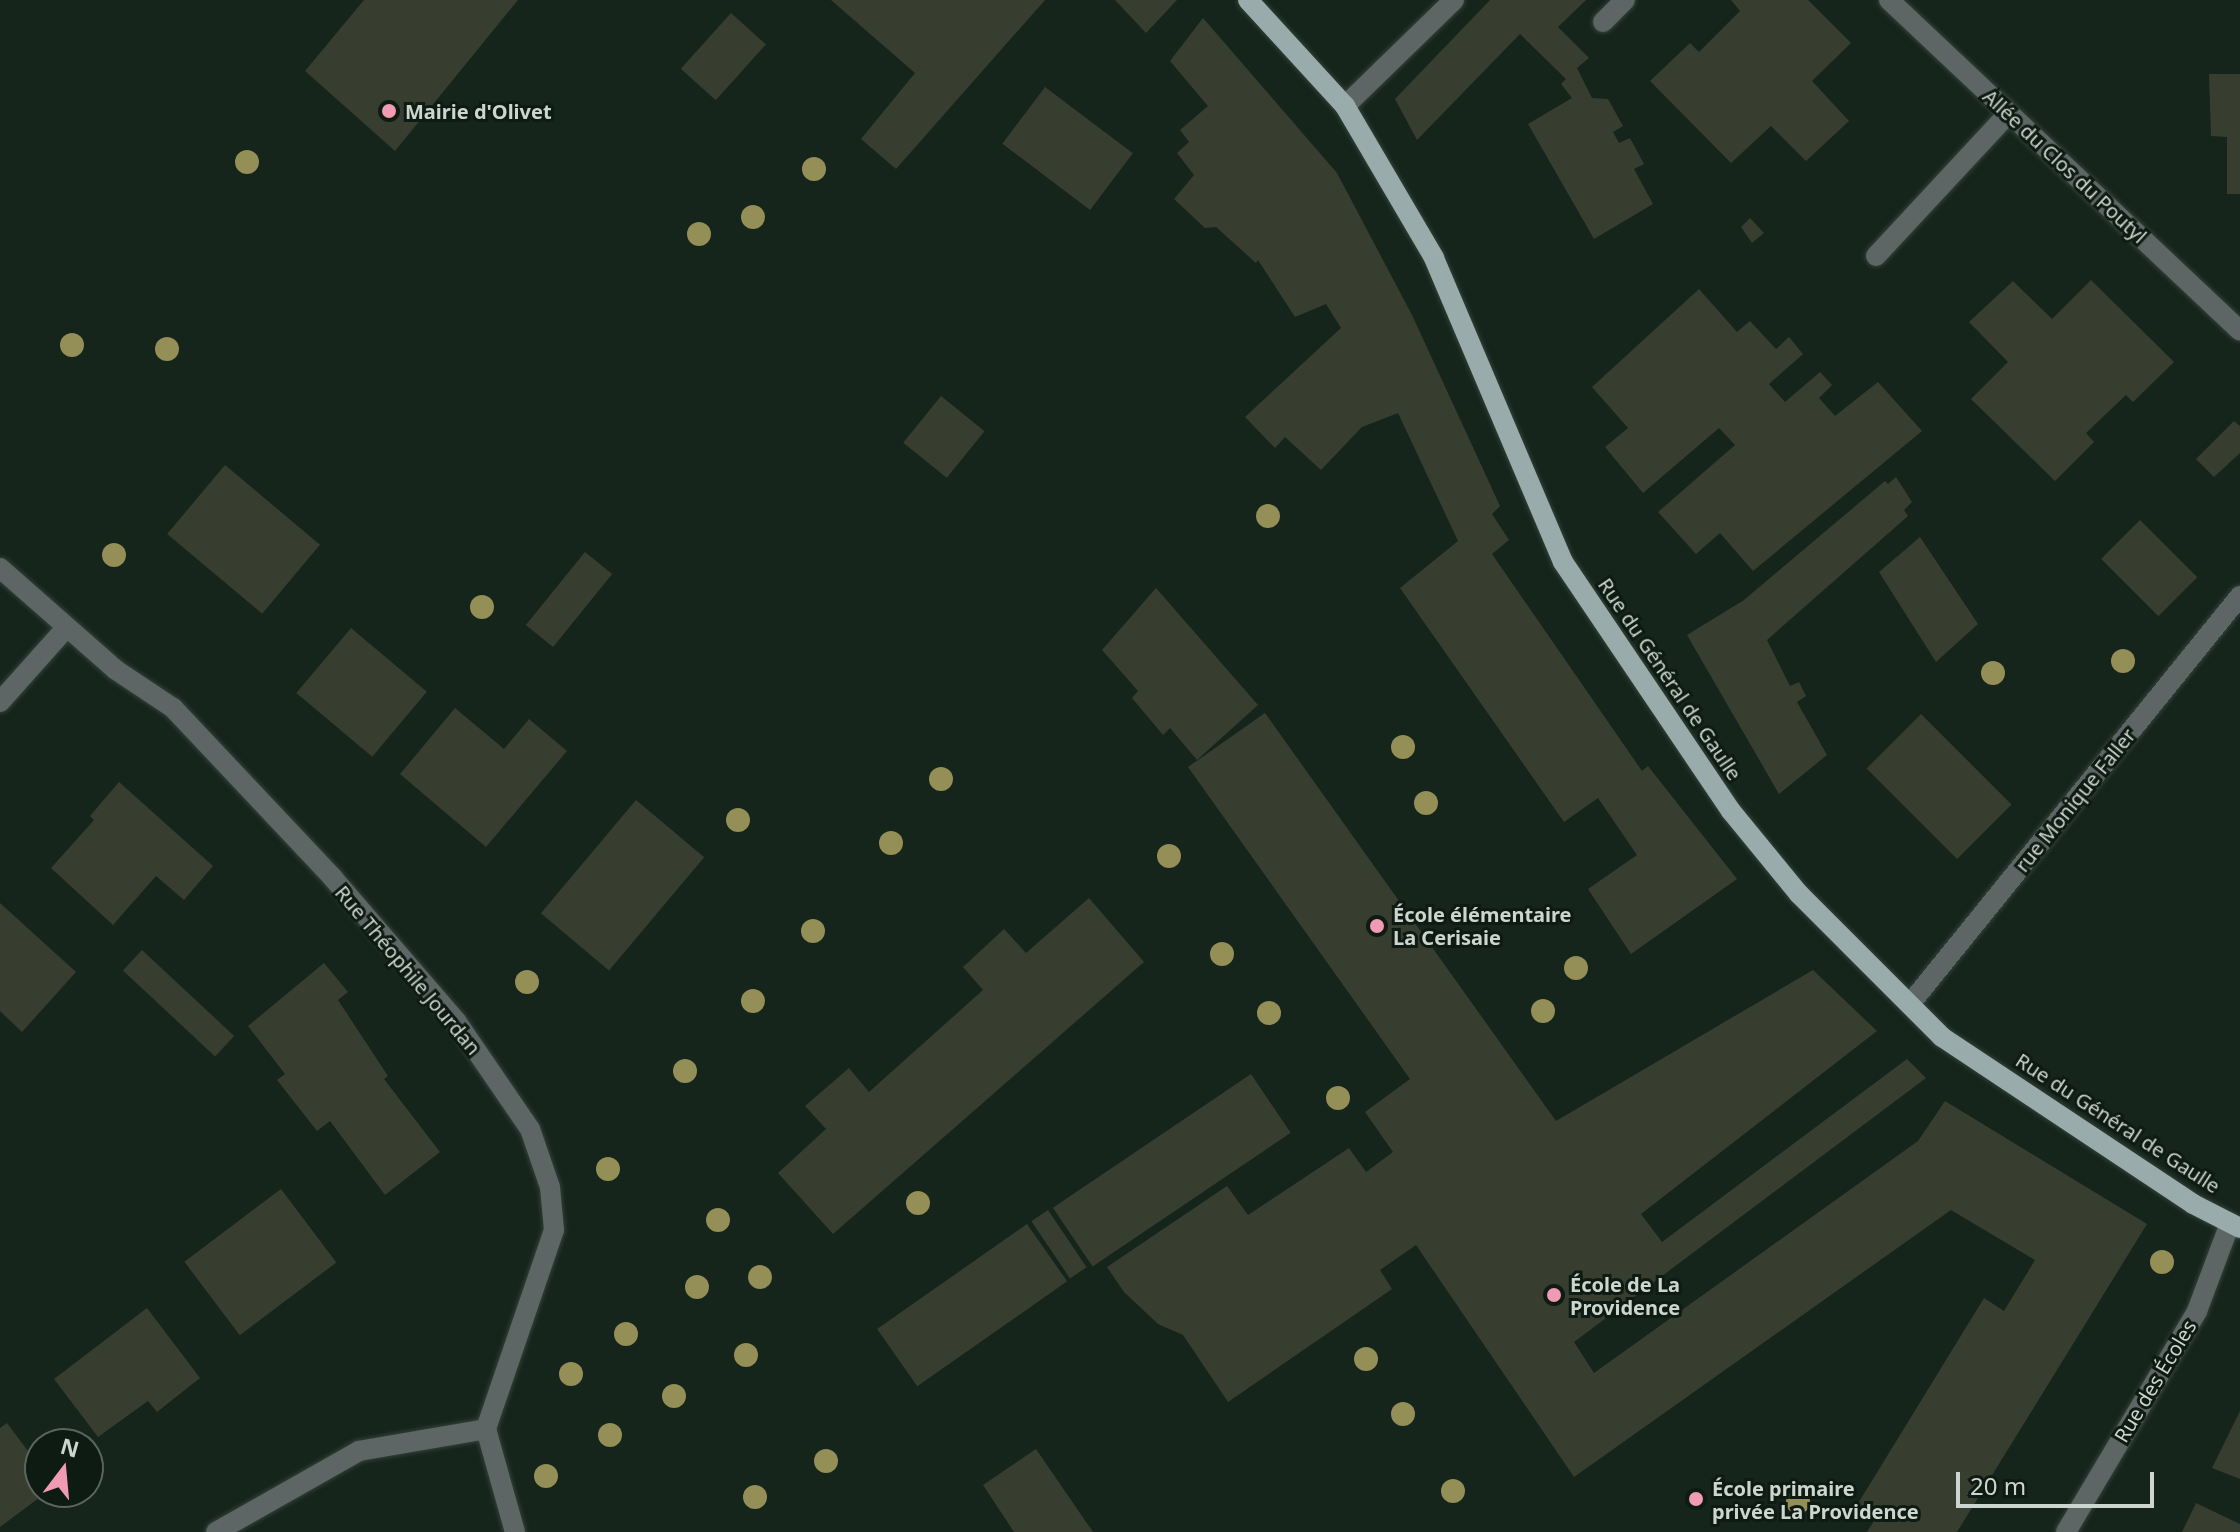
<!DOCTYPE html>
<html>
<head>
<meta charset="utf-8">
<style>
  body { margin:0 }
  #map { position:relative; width:2240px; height:1532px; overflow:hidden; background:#16251c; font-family:"Noto Sans",sans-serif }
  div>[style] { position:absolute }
  .building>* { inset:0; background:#373d2f; transform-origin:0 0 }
  .roads { filter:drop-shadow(0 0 2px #334139) drop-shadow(0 0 2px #334139) }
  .minor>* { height:20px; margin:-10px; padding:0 10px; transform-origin:10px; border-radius:10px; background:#5d6665 }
  .major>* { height:20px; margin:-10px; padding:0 10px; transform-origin:10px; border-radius:10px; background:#99acab }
  .trees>* { width:24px; height:24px; margin:-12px; border-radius:50%; background:#948e57 }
  .dots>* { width:22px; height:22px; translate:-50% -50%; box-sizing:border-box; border:4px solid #0d1b13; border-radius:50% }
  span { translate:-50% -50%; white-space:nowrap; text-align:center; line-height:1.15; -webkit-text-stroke:6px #0d1b13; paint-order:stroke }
  .poi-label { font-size:20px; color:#ccd5cf; font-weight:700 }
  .left { translate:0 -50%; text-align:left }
  .street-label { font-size:20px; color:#ccd5cf }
  .north { position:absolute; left:24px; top:1428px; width:80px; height:80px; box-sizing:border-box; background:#0d1b13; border:2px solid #59655e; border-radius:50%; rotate:16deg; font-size:22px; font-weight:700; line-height:32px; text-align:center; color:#ccd5cf }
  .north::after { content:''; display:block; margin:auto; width:28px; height:36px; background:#f19ab3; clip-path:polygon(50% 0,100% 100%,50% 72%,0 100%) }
  .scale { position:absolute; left:1956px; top:1472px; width:198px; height:36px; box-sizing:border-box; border:4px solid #ccd5cf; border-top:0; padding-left:10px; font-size:24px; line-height:28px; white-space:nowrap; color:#ccd5cf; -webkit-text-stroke:6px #0d1b13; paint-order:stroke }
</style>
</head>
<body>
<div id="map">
  <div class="building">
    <i style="clip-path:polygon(364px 0,518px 0,395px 151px,305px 71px)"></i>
    <i style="clip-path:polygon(831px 0,1045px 0,896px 169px,861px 139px,915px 73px)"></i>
    <i style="clip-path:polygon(1115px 0,1177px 0,1146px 33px)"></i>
    <i style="clip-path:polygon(1490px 0,1586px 0,1558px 27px,1589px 58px,1577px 68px,1592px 98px,1608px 99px,1623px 126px,1613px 132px,1619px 143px,1630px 138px,1644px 164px,1634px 169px,1653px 204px,1594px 239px,1528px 124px,1572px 98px,1561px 84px,1566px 79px,1520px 34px,1417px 140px,1395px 99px)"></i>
    <i style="clip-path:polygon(1731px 0,1808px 0,1851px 43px,1812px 81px,1849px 121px,1806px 161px,1771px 126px,1731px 163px,1650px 81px,1690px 43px,1699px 52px,1740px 11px)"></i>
    <i style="left:731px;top:13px;width:47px;height:75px;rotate:42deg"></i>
    <i style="clip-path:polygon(1203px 18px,1337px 173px,1412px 315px,1500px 506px,1492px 514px,1509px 540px,1492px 554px,1642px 771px,1648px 766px,1737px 879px,1631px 954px,1588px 889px,1637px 855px,1598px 798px,1564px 822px,1400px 588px,1458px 541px,1398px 413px,1362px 427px,1321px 470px,1285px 437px,1275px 448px,1245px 417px,1341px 328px,1326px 304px,1295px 317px,1258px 260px,1256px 263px,1216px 227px,1205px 228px,1174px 199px,1194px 175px,1177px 153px,1189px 142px,1180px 130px,1208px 106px,1170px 61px)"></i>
    <i style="clip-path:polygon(2209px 74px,2240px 74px,2240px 194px,2227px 194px,2227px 137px,2211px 136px)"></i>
    <i style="left:1045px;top:87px;width:110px;height:71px;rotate:37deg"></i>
    <i style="clip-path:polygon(1750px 218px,1764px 233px,1752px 243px,1741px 227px)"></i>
    <i style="clip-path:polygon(2091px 280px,2174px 362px,2133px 402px,2126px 395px,2086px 433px,2094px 442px,2055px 481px,1971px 399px,2008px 362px,1969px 322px,2013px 281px,2052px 319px)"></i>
    <i style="clip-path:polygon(1699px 289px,1737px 332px,1750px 321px,1776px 349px,1789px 337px,1803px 354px,1769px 384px,1785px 402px,1820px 372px,1832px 385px,1819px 398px,1835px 416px,1878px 382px,1922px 431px,1753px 571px,1720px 533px,1696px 554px,1658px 512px,1735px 445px,1719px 428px,1643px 493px,1605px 447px,1628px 428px,1592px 387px)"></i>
    <i style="left:941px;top:396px;width:56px;height:60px;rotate:39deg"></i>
    <i style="clip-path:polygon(2234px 421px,2240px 426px,2240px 453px,2214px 477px,2196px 459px)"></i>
    <i style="left:225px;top:465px;width:124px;height:90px;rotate:40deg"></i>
    <i style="clip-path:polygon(1896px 477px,1912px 502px,1904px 510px,1908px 516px,1767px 640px,1790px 686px,1799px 682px,1806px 696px,1797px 702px,1827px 755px,1779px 794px,1687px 635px,1744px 600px,1885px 481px,1888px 484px)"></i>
    <i style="left:2140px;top:520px;width:81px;height:55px;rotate:45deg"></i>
    <i style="clip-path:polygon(1920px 537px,1978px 624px,1936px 662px,1879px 572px)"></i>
    <i style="left:585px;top:552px;width:35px;height:94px;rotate:39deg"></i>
    <i style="clip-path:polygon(1156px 588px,1258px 705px,1197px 760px,1170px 728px,1163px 735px,1132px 698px,1138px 691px,1102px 650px)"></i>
    <i style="left:351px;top:628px;width:99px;height:85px;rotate:40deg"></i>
    <i style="clip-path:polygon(455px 708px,504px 749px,529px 719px,567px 751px,486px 847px,400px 774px)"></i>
    <i style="clip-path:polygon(1265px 713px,1556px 1121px,1813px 970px,1877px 1031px,1641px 1214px,1662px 1242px,1907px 1059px,1926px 1078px,1574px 1342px,1594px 1373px,1918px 1141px,1945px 1101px,2147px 1224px,1957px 1532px,1867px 1532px,1874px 1521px,1854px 1510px,1984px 1298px,2004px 1311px,2035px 1260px,1951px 1210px,1574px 1477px,1416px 1245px,1380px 1270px,1392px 1289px,1228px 1402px,1183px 1335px,1158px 1324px,1124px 1292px,1107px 1267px,1227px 1186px,1248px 1215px,1349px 1148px,1366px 1172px,1393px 1152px,1365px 1112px,1410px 1079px,1188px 767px)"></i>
    <i style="left:1921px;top:714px;width:128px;height:77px;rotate:45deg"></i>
    <i style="clip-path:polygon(119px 782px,213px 866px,184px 900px,156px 876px,113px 925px,51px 868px,94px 820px,90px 816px)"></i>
    <i style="left:636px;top:800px;width:89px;height:148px;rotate:40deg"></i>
    <i style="clip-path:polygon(1089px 898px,1144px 962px,833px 1234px,778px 1173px,826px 1129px,805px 1106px,849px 1068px,869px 1092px,983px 990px,963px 967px,1004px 929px,1026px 953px)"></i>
    <i style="clip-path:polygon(0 903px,76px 972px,22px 1032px,0 1011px)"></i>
    <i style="left:142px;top:950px;width:126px;height:28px;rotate:43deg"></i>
    <i style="clip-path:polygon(324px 963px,348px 992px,338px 1000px,388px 1076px,384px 1079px,440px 1152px,385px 1195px,330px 1121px,317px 1131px,277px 1080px,285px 1074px,248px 1026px)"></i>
    <i style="left:1251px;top:1074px;width:71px;height:239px;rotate:56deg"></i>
    <i style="left:281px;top:1189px;width:92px;height:121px;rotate:53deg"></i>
    <i style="left:1048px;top:1210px;width:69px;height:20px;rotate:56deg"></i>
    <i style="left:1027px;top:1224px;width:70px;height:183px;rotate:55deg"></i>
    <i style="clip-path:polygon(147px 1308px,200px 1378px,157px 1412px,148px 1401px,98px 1437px,54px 1379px)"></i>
    <i style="clip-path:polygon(2240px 1411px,2240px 1479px,2212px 1468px)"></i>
    <i style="clip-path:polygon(7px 1423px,40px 1467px,40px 1492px,47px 1492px,0 1527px,0 1428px)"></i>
    <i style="clip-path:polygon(1036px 1449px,1093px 1532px,1014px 1532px,983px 1485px)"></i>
    <i style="clip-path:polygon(2196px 1503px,2240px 1524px,2240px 1532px,2182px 1532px)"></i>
  </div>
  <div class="roads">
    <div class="minor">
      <i style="left:1889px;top:0;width:482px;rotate:43.3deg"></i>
      <i style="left:1603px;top:22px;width:31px;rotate:-45deg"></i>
      <i style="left:1345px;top:106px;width:152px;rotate:-44.2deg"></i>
      <i style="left:1876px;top:256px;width:195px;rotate:-47.1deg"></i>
      <i style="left:0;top:568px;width:154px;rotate:41.3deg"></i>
      <i style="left:116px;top:670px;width:69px;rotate:33.7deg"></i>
      <i style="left:173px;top:708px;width:233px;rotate:46.7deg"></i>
      <i style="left:333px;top:878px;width:189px;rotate:49.3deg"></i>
      <i style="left:456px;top:1021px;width:131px;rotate:55.6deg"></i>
      <i style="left:530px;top:1129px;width:61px;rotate:71deg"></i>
      <i style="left:550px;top:1187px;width:43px;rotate:84.7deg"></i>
      <i style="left:554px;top:1230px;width:210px;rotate:108.9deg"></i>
      <i style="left:486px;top:1429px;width:107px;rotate:74.3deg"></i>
      <i style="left:0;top:702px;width:99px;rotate:-48.3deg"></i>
      <i style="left:1910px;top:1004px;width:525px;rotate:-51.03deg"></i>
      <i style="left:216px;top:1532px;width:164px;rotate:-29.5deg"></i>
      <i style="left:359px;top:1451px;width:129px;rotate:-9.8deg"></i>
      <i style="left:2066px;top:1532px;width:257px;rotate:-59.3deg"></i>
      <i style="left:2197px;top:1311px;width:94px;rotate:-69.4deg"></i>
    </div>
    <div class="major">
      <i style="left:1248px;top:0;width:144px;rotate:47.5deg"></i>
      <i style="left:1345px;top:106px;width:176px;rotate:59.6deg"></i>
      <i style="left:1434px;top:258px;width:330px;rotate:67deg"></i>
      <i style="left:1563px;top:562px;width:300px;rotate:56deg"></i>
      <i style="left:1731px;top:811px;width:107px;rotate:50.7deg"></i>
      <i style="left:1799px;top:894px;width:202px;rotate:45deg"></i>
      <i style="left:1942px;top:1037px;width:301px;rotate:33.6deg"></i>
      <i style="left:2193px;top:1204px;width:53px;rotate:27.1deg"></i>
    </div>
  </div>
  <div class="trees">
    <i style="left:247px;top:162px"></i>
    <i style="left:814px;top:169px"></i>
    <i style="left:753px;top:217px"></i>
    <i style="left:699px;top:234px"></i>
    <i style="left:72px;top:345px"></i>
    <i style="left:167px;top:349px"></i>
    <i style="left:1268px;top:516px"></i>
    <i style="left:114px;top:555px"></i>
    <i style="left:482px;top:607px"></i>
    <i style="left:2123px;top:661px"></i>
    <i style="left:1993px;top:673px"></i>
    <i style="left:1403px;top:747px"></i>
    <i style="left:941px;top:779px"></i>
    <i style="left:1426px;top:803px"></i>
    <i style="left:738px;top:820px"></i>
    <i style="left:891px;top:843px"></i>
    <i style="left:1169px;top:856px"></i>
    <i style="left:813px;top:931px"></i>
    <i style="left:1222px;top:954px"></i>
    <i style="left:1576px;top:968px"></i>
    <i style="left:527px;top:982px"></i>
    <i style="left:753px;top:1001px"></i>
    <i style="left:1543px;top:1011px"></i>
    <i style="left:1269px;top:1013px"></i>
    <i style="left:685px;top:1071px"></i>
    <i style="left:1338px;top:1098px"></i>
    <i style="left:608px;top:1169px"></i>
    <i style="left:918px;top:1203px"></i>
    <i style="left:718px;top:1220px"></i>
    <i style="left:2162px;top:1262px"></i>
    <i style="left:760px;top:1277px"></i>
    <i style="left:697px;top:1287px"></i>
    <i style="left:626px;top:1334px"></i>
    <i style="left:746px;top:1355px"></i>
    <i style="left:1366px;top:1359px"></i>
    <i style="left:571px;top:1374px"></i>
    <i style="left:674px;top:1396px"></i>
    <i style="left:1403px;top:1414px"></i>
    <i style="left:610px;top:1435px"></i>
    <i style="left:826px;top:1461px"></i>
    <i style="left:546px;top:1476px"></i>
    <i style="left:1453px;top:1491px"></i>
    <i style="left:755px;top:1497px"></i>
    <i style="left:1798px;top:1502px"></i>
  </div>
  <div class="dots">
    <i style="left:389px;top:111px;background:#f19ab3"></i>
    <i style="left:1377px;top:926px;background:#f19ab3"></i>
    <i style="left:1554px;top:1295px;background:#f19ab3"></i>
    <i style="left:1696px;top:1499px;background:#f19ab3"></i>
  </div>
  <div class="poi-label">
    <span class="left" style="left:405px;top:111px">Mairie d'Olivet</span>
    <span class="left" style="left:1393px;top:926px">École élémentaire<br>La Cerisaie</span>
    <span class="left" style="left:1570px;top:1296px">École de La<br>Providence</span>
    <span class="left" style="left:1712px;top:1500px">École primaire<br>privée La Providence</span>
  </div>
  <div class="street-label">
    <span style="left:2065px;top:166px;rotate:43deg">Allée du Clos du Poutyl</span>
    <span style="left:1670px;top:679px;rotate:56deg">Rue du Général de Gaulle</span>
    <span style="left:2075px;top:800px;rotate:-51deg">rue Monique Faller</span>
    <span style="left:408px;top:970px;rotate:50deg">Rue Théophile Jourdan</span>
    <span style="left:2118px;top:1123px;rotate:33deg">Rue du Général de Gaulle</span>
    <span style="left:2155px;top:1381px;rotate:-59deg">Rue des Écoles</span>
  </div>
  <div class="north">N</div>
  <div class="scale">20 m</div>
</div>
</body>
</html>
